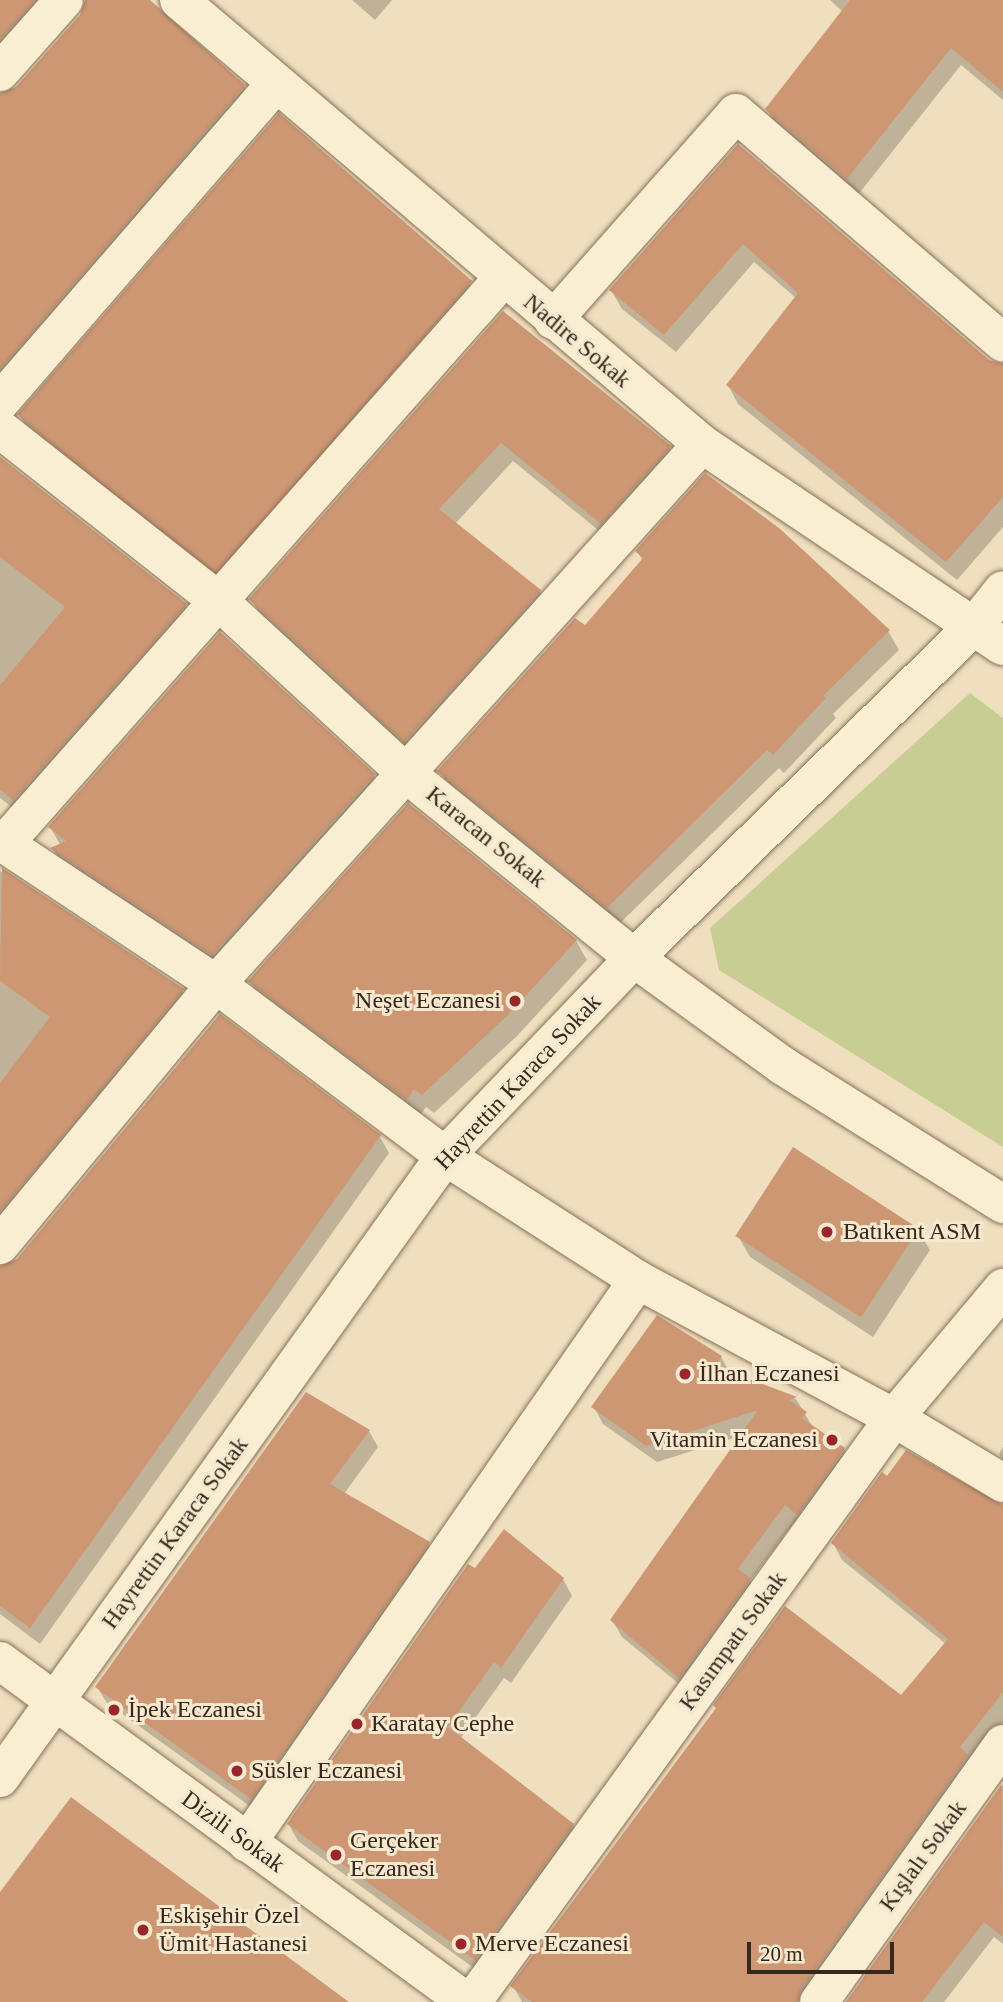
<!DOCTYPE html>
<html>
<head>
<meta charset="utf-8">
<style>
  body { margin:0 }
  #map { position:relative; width:1003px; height:2002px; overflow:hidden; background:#efdfbf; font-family:Georgia,serif }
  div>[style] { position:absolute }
  .green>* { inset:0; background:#c8cd93 }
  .shadow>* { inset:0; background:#0003 }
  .building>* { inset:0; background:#ce9774; transform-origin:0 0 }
  .roads { filter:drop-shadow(0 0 2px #887057) drop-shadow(0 0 2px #887057) }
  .minor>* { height:38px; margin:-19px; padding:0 19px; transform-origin:19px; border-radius:19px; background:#f9edd2 }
  .dots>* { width:19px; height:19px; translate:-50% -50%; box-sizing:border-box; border:4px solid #f6e9cf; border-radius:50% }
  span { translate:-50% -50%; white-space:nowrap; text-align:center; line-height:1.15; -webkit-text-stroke:6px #f6e9cf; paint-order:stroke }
  .street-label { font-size:24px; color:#37281c }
  .poi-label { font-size:24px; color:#37281c }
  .right { translate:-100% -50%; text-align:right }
  .left { translate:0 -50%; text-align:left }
  .scale { position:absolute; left:747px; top:1942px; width:147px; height:32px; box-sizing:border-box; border:4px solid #37281c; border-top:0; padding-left:9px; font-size:21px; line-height:24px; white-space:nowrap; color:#37281c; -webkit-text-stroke:5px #f6e9cf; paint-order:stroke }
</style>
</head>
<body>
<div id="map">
  <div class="green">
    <i style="clip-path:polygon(970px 693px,1003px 718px,1003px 1147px,719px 970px,710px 928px)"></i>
  </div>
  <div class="shadow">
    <i style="clip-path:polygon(0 0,63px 0,0 66px)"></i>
    <i style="clip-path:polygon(85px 0,145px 0,244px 86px,254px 103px,0 401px,0 94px,17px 88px,82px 15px)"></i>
    <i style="clip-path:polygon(352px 0,392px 0,375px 20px)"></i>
    <i style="clip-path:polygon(830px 0,1003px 0,1003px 100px,961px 65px,857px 196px,777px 127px,767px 109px,843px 12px)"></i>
    <i style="clip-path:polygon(738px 146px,988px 361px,1003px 363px,1003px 527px,957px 580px,738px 404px,728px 385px,796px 298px,754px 262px,676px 352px,622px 309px,611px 290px)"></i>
    <i style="clip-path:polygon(469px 283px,478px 299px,225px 586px,29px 431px,20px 415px)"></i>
    <i style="clip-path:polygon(504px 313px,669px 447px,681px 467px,613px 542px,513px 461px,455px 524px,540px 591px,551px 611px,416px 761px,263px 619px,251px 599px)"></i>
    <i style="clip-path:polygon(0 459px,185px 605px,195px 622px,24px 816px,0 798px)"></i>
    <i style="clip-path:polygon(637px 551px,888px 631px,899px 650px,833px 714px,836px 718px,784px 773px,779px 768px,618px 925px,450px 789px,440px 771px,585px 628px,643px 561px)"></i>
    <i style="clip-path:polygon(220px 634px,374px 776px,383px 792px,223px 971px,62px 865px,53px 849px,61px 846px,50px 827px)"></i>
    <i style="clip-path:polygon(0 871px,182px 990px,192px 1007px,0 1239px)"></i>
    <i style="clip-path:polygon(576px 941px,587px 960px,518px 1035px,434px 1113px,426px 1107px,418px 1118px,261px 1000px,250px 981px)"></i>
    <i style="clip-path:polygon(380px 1137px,389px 1153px,40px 1644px,0 1614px,0 1267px)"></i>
    <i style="clip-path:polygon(917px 1229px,930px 1250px,873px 1337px,750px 1257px,738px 1236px)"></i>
    <i style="clip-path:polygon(721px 1357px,730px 1373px,796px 1399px,814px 1429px,844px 1449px,854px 1466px,807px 1531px,795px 1521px,750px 1581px,759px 1597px,690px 1693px,622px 1637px,612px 1620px,743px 1435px,657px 1462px,603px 1424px,594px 1407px)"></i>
    <i style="clip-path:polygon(369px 1431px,378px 1447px,344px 1494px,428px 1543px,438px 1559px,261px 1814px,107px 1703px,97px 1687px)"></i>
    <i style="clip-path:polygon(1003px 1447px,1003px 1461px,999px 1454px)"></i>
    <i style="clip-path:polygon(1003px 1503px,1003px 1722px,813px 2002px,522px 2002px,513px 1986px,901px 1697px,946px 1644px,842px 1560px,833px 1543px)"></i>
    <i style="clip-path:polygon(475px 1570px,563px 1579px,572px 1596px,511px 1683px,504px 1678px,460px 1739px,573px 1825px,582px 1842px,485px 1976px,298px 1841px,289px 1825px)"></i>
    <i style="clip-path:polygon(1003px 1785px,1003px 1944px,994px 1937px,944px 2002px,848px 2002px)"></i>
  </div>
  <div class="building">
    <i style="clip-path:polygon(0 0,35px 0,0 39px)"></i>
    <i style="clip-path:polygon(85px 0,150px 0,245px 85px,0 369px,0 93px,16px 87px,80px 15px)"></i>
    <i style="clip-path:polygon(850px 0,1003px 0,1003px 92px,951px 48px,847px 179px,765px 109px)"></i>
    <i style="left:279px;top:113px;width:256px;height:399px;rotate:41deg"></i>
    <i style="clip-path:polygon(738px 144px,989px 360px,1003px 364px,1003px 497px,946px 562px,726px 385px,798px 293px,743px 244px,664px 335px,609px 290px)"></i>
    <i style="clip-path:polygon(503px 311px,671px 446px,601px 524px,501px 443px,439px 509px,541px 590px,404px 742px,249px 599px)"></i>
    <i style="clip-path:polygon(0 457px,187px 604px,13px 800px,0 790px,0 685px,65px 607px,0 557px)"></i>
    <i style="clip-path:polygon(705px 473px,779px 528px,890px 630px,823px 696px,826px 698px,773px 755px,767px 750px,607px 908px,437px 771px,575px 618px,585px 625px,643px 558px,635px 551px)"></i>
    <i style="clip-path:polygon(220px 632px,375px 774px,212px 955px,50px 848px,66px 841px,48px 827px)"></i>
    <i style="clip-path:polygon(408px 803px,577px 940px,508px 1015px,422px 1095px,414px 1089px,407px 1100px,248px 981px)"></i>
    <i style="clip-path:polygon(2px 868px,184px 989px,0 1211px,0 1083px,50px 1017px,0 981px)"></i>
    <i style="clip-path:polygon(220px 1014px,381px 1135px,30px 1628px,0 1606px,0 1266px,17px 1259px)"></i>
    <i style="left:793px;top:1147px;width:150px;height:106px;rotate:33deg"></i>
    <i style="clip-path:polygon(657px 1315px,722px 1356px,715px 1366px,797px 1397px,789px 1400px,807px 1412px,802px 1418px,845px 1448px,797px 1515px,785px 1505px,738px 1569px,751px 1579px,679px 1678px,610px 1620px,758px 1410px,646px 1446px,591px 1407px)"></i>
    <i style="clip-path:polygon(306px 1392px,370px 1430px,330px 1484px,430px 1542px,251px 1799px,95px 1687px)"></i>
    <i style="clip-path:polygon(906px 1450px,1003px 1505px,1003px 1692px,960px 1747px,968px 1755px,801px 1989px,797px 2002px,532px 2002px,510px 1986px,716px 1708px,713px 1705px,785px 1606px,901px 1695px,948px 1639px,831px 1543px,882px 1472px,887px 1476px)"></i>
    <i style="clip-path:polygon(504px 1529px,564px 1578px,501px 1668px,494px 1662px,448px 1727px,574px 1824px,475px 1960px,287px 1824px,468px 1564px,475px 1568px)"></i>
    <i style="clip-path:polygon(1002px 1784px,1003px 1937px,984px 1922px,922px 2002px,846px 2002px)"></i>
    <i style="clip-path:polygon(71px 1797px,125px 1837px,349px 2002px,0 2002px,0 1892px)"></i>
  </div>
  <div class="roads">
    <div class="minor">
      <i style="left:179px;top:0;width:686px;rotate:40.33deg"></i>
      <i style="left:702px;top:444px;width:362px;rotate:33.9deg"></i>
      <i style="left:0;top:72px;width:96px;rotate:-48.4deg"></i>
      <i style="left:553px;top:320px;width:276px;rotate:-48.5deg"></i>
      <i style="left:736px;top:113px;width:352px;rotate:40.7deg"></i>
      <i style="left:0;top:402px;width:422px;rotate:-49.1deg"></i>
      <i style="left:0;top:429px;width:281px;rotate:38.2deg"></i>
      <i style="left:221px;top:603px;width:254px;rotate:42.6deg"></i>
      <i style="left:408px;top:775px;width:291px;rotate:39deg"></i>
      <i style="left:634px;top:958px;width:184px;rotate:35.9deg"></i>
      <i style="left:783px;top:1066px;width:260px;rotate:32.1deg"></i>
      <i style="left:0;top:841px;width:259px;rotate:33.5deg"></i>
      <i style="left:216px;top:984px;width:286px;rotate:36.9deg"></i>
      <i style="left:445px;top:1156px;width:229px;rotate:32.7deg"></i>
      <i style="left:638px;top:1280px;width:291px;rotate:28.3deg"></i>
      <i style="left:894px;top:1418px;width:127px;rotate:30.8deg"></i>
      <i style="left:4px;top:844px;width:755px;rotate:-48.6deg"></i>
      <i style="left:0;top:1245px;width:339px;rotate:-50.4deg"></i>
      <i style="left:216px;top:984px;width:726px;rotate:-48.01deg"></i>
      <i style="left:0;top:1661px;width:578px;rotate:36.14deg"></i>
      <i style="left:0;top:1778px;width:765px;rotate:-54.42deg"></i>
      <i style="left:445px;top:1156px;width:274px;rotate:-46.3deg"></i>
      <i style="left:634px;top:958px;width:478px;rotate:-44.3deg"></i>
      <i style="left:976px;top:624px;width:43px;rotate:-51.5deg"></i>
      <i style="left:247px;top:1843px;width:685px;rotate:-55.22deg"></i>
      <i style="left:472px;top:2002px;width:721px;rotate:-54.15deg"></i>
      <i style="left:894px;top:1418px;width:170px;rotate:-50deg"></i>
      <i style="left:819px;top:2002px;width:317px;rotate:-54.5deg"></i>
    </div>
  </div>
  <div class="dots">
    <i style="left:515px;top:1001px;background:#98262a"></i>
    <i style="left:827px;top:1232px;background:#98262a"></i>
    <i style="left:685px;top:1374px;background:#98262a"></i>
    <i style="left:832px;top:1440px;background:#98262a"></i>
    <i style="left:114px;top:1710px;background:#98262a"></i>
    <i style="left:357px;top:1724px;background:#98262a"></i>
    <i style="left:237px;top:1771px;background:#98262a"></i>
    <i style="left:336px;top:1855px;background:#98262a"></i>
    <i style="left:143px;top:1930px;background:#98262a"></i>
    <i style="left:461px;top:1944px;background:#98262a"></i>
  </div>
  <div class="street-label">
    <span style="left:577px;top:341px;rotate:40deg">Nadire Sokak</span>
    <span style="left:486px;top:837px;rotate:39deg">Karacan Sokak</span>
    <span style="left:518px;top:1082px;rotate:-47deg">Hayrettin Karaca Sokak</span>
    <span style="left:175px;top:1533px;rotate:-54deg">Hayrettin Karaca Sokak</span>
    <span style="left:733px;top:1641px;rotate:-54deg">Kasımpatı Sokak</span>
    <span style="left:233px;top:1832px;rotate:36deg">Dizili Sokak</span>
    <span style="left:923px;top:1856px;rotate:-54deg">Kışlalı Sokak</span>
  </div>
  <div class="poi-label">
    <span class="right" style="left:501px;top:1001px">Neşet Eczanesi</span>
    <span class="left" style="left:843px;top:1232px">Batıkent ASM</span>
    <span class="left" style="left:699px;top:1374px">İlhan Eczanesi</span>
    <span class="right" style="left:818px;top:1440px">Vitamin Eczanesi</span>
    <span class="left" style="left:128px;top:1710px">İpek Eczanesi</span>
    <span class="left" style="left:371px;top:1724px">Karatay Cephe</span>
    <span class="left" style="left:251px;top:1771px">Süsler Eczanesi</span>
    <span class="left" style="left:350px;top:1855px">Gerçeker<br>Eczanesi</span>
    <span class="left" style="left:159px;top:1930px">Eskişehir Özel<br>Ümit Hastanesi</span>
    <span class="left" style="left:475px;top:1944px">Merve Eczanesi</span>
  </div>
  <div class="scale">20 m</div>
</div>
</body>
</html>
